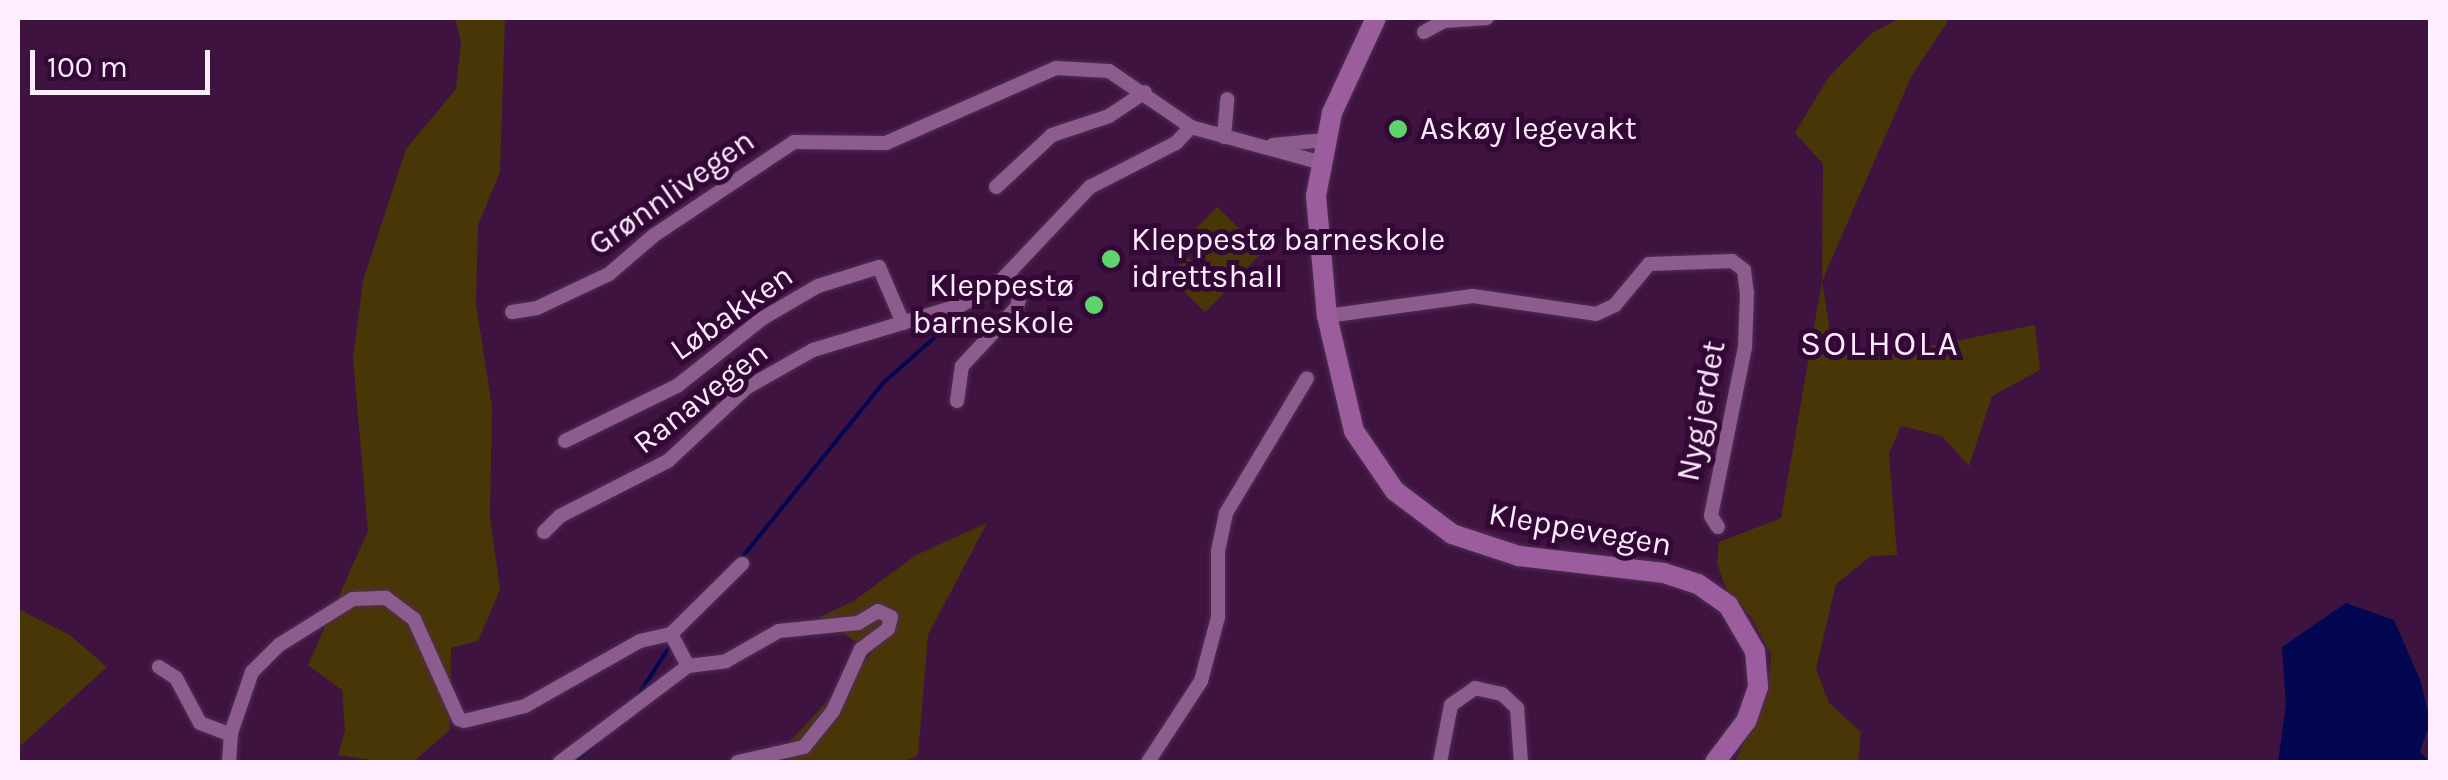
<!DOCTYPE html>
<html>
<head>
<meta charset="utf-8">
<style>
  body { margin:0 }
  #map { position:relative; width:2448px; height:780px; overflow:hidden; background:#3e1340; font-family:Karla,sans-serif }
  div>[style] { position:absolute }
  .green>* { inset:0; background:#493607; transform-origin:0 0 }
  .water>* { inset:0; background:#030752 }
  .stream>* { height:4px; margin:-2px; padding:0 2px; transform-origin:2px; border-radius:2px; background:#030752 }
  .roads { filter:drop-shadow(0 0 2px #4f2f51) drop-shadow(0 0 2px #4f2f51) }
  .minor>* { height:14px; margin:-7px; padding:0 7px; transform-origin:7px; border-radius:7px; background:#8d5c8e }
  .secondary>* { height:20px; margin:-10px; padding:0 10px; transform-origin:10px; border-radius:10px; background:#9b5d9d }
  .dots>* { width:28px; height:28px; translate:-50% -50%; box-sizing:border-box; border:5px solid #330736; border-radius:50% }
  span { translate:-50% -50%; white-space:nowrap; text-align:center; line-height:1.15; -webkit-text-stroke:10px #330736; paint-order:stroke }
  .poi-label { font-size:32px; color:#feedfe }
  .left { translate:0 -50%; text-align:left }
  .right { translate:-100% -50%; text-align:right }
  .street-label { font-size:32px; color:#feedfe }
  .neighbourhood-label { font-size:35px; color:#feedfe; letter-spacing:2.5px }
  .frame { position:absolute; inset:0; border:20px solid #feedfe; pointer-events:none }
  .scale { position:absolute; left:30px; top:50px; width:180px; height:45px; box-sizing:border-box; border:5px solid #feedfe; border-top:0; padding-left:12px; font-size:30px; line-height:35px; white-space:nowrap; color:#feedfe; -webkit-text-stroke:8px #330736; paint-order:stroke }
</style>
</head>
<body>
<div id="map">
  <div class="green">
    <i style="clip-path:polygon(455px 18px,505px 18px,500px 172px,478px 225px,476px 304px,492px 407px,490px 516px,500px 590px,478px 641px,451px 648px,450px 730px,413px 762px,387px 762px,338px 755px,345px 731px,342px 690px,308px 665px,368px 531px,353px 358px,363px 281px,406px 149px,456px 89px,461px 42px)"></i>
    <i style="clip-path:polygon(1900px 18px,1950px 18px,1912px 75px,1822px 281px,1833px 350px,1875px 357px,2035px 325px,2040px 370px,1992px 396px,1969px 466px,1942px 436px,1901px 426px,1889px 454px,1897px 555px,1871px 556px,1836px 584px,1816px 669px,1829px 703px,1861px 732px,1858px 762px,1735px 762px,1768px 691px,1771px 654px,1751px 617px,1727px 592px,1717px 563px,1719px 542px,1781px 518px,1822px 281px,1823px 164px,1795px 133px,1828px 78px,1872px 33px)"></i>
    <i style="left:1217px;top:207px;width:64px;height:49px;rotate:44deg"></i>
    <i style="left:1188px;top:257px;width:51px;height:27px;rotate:45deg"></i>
    <i style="clip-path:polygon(987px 523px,928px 635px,918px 755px,903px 762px,789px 762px,782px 750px,872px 653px,820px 617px,854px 601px,916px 555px)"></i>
    <i style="clip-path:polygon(18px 609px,70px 635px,107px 667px,18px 748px)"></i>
  </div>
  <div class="water">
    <i style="clip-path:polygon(2346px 603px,2394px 620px,2421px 682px,2430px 722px,2420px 752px,2430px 762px,2278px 762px,2286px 705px,2282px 647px)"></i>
  </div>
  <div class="stream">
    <i style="left:739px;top:561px;width:229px;rotate:-51deg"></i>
    <i style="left:883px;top:383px;width:112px;rotate:-41.4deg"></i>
    <i style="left:637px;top:697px;width:61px;rotate:-57.1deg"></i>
    <i style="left:575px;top:762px;width:27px;rotate:-42deg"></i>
  </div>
  <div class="roads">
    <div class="minor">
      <i style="left:1424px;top:32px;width:23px;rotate:-29deg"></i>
      <i style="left:1444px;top:21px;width:43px;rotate:-4deg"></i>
      <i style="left:1224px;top:137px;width:38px;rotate:-85deg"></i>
      <i style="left:1273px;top:145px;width:52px;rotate:-5.5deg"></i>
      <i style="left:996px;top:187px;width:76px;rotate:-42.9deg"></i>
      <i style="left:1052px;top:135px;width:60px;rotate:-18.4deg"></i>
      <i style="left:1109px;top:116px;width:43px;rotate:-33.7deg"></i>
      <i style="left:512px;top:312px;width:25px;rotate:-9deg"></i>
      <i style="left:537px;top:308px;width:80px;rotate:-25.3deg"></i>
      <i style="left:609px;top:274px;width:58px;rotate:-40.8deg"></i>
      <i style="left:653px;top:236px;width:169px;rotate:-33.7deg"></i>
      <i style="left:794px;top:142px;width:92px;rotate:0.6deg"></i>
      <i style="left:886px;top:143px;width:186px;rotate:-23.8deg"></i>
      <i style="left:1056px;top:68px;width:53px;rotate:3.2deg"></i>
      <i style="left:1109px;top:71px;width:99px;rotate:34.3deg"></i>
      <i style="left:1191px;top:127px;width:133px;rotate:15.3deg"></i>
      <i style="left:1327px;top:316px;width:147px;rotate:-7.8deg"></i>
      <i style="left:1473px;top:296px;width:124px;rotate:8.3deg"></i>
      <i style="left:1596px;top:314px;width:21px;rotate:-25deg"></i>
      <i style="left:1615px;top:305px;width:53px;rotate:-50.3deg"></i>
      <i style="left:1649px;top:264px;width:83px;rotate:-2.1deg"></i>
      <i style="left:1732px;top:261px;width:15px;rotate:37deg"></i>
      <i style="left:1744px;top:270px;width:23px;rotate:83deg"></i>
      <i style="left:1747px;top:293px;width:54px;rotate:92.1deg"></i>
      <i style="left:1745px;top:347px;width:172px;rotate:101.4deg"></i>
      <i style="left:1711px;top:516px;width:13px;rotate:58deg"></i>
      <i style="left:957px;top:401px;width:35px;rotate:-82deg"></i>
      <i style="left:962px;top:366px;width:81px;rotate:-47deg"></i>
      <i style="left:1017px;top:307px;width:16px;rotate:-76deg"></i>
      <i style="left:1021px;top:291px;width:18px;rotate:-128deg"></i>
      <i style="left:565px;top:441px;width:125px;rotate:-26.2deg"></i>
      <i style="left:677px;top:386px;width:110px;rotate:-38.3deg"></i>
      <i style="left:763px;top:318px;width:64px;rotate:-30.2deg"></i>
      <i style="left:818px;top:286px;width:64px;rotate:-17.3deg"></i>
      <i style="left:879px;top:267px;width:61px;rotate:66.8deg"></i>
      <i style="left:544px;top:532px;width:23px;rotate:-45deg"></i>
      <i style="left:560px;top:516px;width:121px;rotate:-27deg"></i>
      <i style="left:668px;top:461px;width:107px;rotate:-43.1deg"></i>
      <i style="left:746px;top:388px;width:77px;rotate:-29.6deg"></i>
      <i style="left:813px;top:350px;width:155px;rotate:-16.9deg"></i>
      <i style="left:961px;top:305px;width:40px;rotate:-28deg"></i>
      <i style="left:996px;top:286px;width:137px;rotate:-46.5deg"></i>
      <i style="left:1090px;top:187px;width:97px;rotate:-27.1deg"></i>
      <i style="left:1176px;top:143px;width:22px;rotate:-47deg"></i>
      <i style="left:671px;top:634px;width:100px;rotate:-44.6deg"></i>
      <i style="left:688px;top:666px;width:38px;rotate:-7deg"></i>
      <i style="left:726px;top:661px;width:61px;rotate:-29.5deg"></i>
      <i style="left:779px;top:631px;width:79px;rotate:-5.8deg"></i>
      <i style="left:858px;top:623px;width:23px;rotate:-31deg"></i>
      <i style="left:878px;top:611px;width:14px;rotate:25deg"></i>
      <i style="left:891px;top:617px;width:12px;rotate:104deg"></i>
      <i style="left:888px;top:629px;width:34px;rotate:143deg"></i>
      <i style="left:861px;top:649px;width:68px;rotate:114.3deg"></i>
      <i style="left:833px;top:711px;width:46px;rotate:128.9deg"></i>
      <i style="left:804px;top:747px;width:68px;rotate:167.2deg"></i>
      <i style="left:159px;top:667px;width:20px;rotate:33deg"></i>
      <i style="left:176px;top:678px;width:51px;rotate:61.9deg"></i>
      <i style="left:200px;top:723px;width:33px;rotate:21deg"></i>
      <i style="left:464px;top:721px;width:63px;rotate:-13.8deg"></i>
      <i style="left:525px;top:706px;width:132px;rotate:-29.5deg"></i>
      <i style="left:640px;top:641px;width:32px;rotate:-13deg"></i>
      <i style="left:671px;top:634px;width:36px;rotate:62deg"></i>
      <i style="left:688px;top:666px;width:160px;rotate:143.1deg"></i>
      <i style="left:229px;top:762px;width:29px;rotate:-86deg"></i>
      <i style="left:231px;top:733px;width:65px;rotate:-71deg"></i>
      <i style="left:252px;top:672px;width:38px;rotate:-45deg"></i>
      <i style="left:279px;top:645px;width:87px;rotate:-31.9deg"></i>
      <i style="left:353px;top:599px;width:33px;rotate:-2deg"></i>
      <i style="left:386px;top:598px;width:35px;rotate:37deg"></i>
      <i style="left:414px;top:619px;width:110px;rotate:65.8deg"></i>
      <i style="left:1148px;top:762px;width:97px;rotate:-56.8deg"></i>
      <i style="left:1201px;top:681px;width:66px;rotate:-75.1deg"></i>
      <i style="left:1218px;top:617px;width:66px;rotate:-90deg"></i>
      <i style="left:1218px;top:551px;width:39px;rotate:-78deg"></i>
      <i style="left:1226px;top:513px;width:157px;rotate:-59deg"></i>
      <i style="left:1440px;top:762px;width:58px;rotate:-79.1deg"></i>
      <i style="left:1451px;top:705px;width:29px;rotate:-35deg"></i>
      <i style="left:1475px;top:688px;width:28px;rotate:13deg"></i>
      <i style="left:1502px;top:694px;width:21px;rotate:43deg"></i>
      <i style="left:1517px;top:708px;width:54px;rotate:85.8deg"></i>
    </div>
    <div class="secondary">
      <i style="left:1376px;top:18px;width:105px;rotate:114.9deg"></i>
      <i style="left:1332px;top:113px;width:85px;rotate:100.9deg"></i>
      <i style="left:1316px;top:196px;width:121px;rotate:84.8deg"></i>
      <i style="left:1327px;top:316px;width:118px;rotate:76.8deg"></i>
      <i style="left:1354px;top:431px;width:73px;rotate:55.7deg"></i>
      <i style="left:1395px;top:491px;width:71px;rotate:37deg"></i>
      <i style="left:1452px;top:534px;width:71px;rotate:18.2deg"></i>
      <i style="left:1519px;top:556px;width:146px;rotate:6.7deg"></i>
      <i style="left:1664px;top:573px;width:36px;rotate:18deg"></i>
      <i style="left:1698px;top:584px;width:37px;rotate:35deg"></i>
      <i style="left:1728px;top:605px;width:53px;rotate:59.6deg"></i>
      <i style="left:1755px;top:651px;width:36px;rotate:85deg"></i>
      <i style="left:1758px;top:687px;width:36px;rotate:109deg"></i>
      <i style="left:1746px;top:721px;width:51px;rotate:127.1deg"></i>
    </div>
  </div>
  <div class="dots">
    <i style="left:1398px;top:129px;background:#5dd56c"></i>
    <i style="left:1111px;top:259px;background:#5dd56c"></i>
    <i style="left:1094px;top:305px;background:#5dd56c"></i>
  </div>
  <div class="poi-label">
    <span class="left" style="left:1420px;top:129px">Askøy legevakt</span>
    <span class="left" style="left:1131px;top:259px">Kleppestø barneskole<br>idrettshall</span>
    <span class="right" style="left:1074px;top:305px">Kleppestø<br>barneskole</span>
  </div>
  <div class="street-label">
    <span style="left:672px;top:193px;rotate:-35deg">Grønnlivegen</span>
    <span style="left:732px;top:313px;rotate:-35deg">Løbakken</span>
    <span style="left:701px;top:398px;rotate:-38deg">Ranavegen</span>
    <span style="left:1702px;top:411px;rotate:-79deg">Nygjerdet</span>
    <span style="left:1580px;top:530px;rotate:10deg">Kleppevegen</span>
  </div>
  <div class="neighbourhood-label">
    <span style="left:1880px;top:344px">SOLHOLA</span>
  </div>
  <div class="frame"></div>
  <div class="scale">100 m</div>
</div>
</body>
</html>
